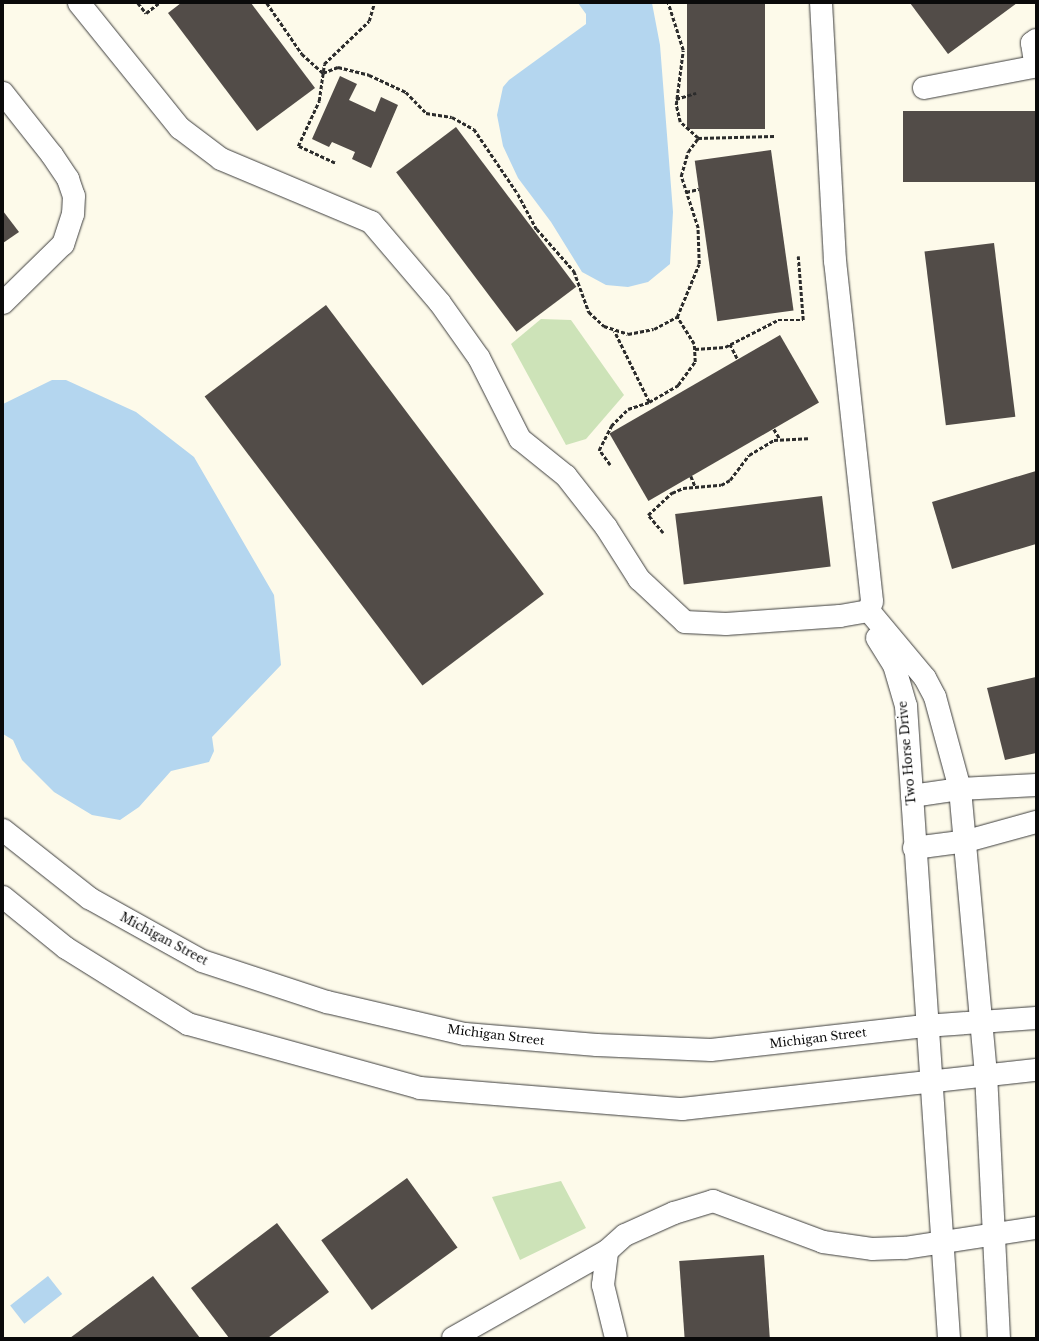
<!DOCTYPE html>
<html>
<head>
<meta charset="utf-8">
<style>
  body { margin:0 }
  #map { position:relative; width:1039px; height:1341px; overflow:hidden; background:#fdfaea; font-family:"Libre Baskerville",serif }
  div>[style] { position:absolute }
  .green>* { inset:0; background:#cde3b8 }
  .water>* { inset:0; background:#b4d6ef; transform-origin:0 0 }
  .building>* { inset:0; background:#524c48; transform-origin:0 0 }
  .path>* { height:2.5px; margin-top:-1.25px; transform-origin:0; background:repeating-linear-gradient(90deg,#2c2c2c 0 4px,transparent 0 6px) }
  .roads { filter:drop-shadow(0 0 1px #3d3d3d) drop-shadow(0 0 1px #3d3d3d) }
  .minor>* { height:22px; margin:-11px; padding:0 11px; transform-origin:11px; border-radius:11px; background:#fff }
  span { translate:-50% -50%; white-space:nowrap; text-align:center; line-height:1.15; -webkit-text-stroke:4px #fff; paint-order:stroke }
  .street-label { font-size:12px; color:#0a0a0a }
  .frame { position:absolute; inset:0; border:4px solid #0a0a0a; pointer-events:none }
</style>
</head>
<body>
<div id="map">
  <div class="green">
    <i style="clip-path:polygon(541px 319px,571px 320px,624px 395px,586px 439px,566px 445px,511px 344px)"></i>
    <i style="clip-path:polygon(561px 1181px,586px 1228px,520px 1260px,492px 1197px)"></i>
  </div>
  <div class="water">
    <i style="clip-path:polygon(578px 3px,652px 3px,660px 45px,673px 212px,670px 264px,648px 282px,628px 287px,606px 285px,582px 272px,551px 222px,518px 178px,503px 146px,497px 115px,503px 87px,509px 80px,586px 24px,586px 14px)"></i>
    <i style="clip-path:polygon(52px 380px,66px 380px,136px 412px,194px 457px,274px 595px,281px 665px,212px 737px,214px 751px,209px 762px,171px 771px,139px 807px,120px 820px,92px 815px,54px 792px,22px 760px,13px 740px,3px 734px,3px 404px)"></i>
    <i style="left:48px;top:1276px;width:23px;height:48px;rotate:52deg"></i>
  </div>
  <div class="building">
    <i style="clip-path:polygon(181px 3px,251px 3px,315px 88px,257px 131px,168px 13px)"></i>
    <i style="left:687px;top:3px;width:78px;height:126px"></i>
    <i style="clip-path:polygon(910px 3px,1017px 3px,948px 54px)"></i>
    <i style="clip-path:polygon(340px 76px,357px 84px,349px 100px,375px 112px,381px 97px,398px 105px,371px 168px,352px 159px,355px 152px,332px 142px,329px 147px,312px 139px)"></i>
    <i style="left:1036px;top:111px;width:71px;height:133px;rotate:90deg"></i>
    <i style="left:456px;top:127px;width:200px;height:75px;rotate:53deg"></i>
    <i style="left:771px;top:150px;width:162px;height:77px;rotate:82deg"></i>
    <i style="clip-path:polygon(3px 211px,19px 232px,3px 243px)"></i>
    <i style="left:994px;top:243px;width:175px;height:70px;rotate:83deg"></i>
    <i style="left:326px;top:305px;width:362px;height:152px;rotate:53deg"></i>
    <i style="left:780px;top:335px;width:78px;height:197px;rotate:60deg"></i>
    <i style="clip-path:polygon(1036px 471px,1036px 544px,952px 569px,932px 502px)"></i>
    <i style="left:822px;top:496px;width:71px;height:148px;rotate:83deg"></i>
    <i style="clip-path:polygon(1036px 677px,1036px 753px,1005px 760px,987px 688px)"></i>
    <i style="left:407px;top:1178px;width:86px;height:106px;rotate:54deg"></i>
    <i style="clip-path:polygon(277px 1223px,329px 1292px,268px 1338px,229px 1338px,191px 1288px)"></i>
    <i style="left:764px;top:1255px;width:83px;height:85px;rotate:86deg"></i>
    <i style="clip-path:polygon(153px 1276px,200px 1338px,70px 1338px)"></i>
  </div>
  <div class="path">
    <i style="left:138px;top:3px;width:13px;rotate:51deg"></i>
    <i style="left:146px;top:13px;width:16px;rotate:-38deg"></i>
    <i style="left:267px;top:3px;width:62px;rotate:55.5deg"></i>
    <i style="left:302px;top:54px;width:28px;rotate:42deg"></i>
    <i style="left:323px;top:73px;width:16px;rotate:-22deg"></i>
    <i style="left:338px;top:67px;width:32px;rotate:14deg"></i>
    <i style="left:369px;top:75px;width:41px;rotate:24.7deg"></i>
    <i style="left:406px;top:92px;width:29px;rotate:46deg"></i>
    <i style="left:426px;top:113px;width:26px;rotate:9deg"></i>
    <i style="left:452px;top:117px;width:25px;rotate:29deg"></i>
    <i style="left:474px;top:129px;width:78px;rotate:55.9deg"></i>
    <i style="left:518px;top:194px;width:40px;rotate:62deg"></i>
    <i style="left:537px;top:229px;width:56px;rotate:48.6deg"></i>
    <i style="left:574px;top:271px;width:44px;rotate:69.9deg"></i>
    <i style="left:589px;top:312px;width:21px;rotate:43deg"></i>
    <i style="left:604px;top:326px;width:25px;rotate:18deg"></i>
    <i style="left:628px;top:334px;width:26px;rotate:-11deg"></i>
    <i style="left:654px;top:329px;width:26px;rotate:-28deg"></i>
    <i style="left:677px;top:317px;width:57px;rotate:-67.5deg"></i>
    <i style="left:699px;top:264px;width:36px;rotate:-92deg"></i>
    <i style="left:698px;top:228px;width:55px;rotate:-108.1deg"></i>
    <i style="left:681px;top:176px;width:25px;rotate:-74deg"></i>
    <i style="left:688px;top:152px;width:17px;rotate:-54deg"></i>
    <i style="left:698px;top:138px;width:24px;rotate:-138deg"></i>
    <i style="left:680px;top:122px;width:17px;rotate:-103deg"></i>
    <i style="left:676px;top:105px;width:55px;rotate:-82.7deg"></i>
    <i style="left:683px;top:50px;width:49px;rotate:-107.7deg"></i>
    <i style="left:676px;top:99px;width:21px;rotate:-17deg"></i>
    <i style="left:698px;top:138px;width:77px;rotate:-1.5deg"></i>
    <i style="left:335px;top:163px;width:41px;rotate:-155.3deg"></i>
    <i style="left:298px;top:146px;width:50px;rotate:-65deg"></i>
    <i style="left:319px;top:101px;width:37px;rotate:-82deg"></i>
    <i style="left:324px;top:64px;width:62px;rotate:-43.7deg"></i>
    <i style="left:369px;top:21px;width:19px;rotate:-74deg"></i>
    <i style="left:686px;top:192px;width:13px;rotate:-13deg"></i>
    <i style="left:730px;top:344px;width:18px;rotate:63deg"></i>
    <i style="left:695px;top:349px;width:30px;rotate:-4deg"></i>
    <i style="left:725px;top:347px;width:59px;rotate:-27deg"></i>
    <i style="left:778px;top:320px;width:25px"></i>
    <i style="left:803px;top:320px;width:64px;rotate:-94.5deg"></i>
    <i style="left:649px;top:402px;width:34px;rotate:-30deg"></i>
    <i style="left:678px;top:385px;width:29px;rotate:-54deg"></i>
    <i style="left:695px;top:362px;width:18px;rotate:-93deg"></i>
    <i style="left:694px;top:344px;width:32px;rotate:-122deg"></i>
    <i style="left:774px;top:429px;width:12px;rotate:59deg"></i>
    <i style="left:610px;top:465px;width:19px;rotate:-126deg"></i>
    <i style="left:599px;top:450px;width:27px;rotate:-63deg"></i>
    <i style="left:611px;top:426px;width:24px;rotate:-45deg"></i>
    <i style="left:628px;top:409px;width:22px;rotate:-18deg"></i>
    <i style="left:649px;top:402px;width:79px;rotate:-116.2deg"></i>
    <i style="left:691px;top:476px;width:11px;rotate:68deg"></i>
    <i style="left:663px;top:533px;width:23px;rotate:-130deg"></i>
    <i style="left:648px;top:515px;width:33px;rotate:-43deg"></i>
    <i style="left:672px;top:493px;width:12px;rotate:-24deg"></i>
    <i style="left:683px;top:488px;width:38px;rotate:-5deg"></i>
    <i style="left:721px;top:485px;width:10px;rotate:-29deg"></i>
    <i style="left:730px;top:480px;width:31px;rotate:-53deg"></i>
    <i style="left:749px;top:455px;width:29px;rotate:-31deg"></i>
    <i style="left:774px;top:440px;width:34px;rotate:-3deg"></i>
  </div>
  <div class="roads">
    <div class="minor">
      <i style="left:79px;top:3px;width:161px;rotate:51.1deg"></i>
      <i style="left:180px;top:128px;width:51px;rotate:37.1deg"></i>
      <i style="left:221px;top:159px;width:163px;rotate:22.8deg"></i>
      <i style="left:371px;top:222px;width:106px;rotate:49.6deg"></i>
      <i style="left:440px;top:303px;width:67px;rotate:54.7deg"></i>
      <i style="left:479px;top:358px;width:91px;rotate:63.2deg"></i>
      <i style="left:520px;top:439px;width:59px;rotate:38.8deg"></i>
      <i style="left:566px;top:476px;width:65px;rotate:51.9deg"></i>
      <i style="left:606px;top:527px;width:62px;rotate:57.6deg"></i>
      <i style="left:639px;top:579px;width:63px;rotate:43.1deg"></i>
      <i style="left:685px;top:622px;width:41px;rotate:2.8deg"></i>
      <i style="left:726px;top:624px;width:114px;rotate:-4deg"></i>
      <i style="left:840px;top:616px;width:29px;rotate:-10deg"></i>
      <i style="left:869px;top:611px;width:10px;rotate:-73deg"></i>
      <i style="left:872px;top:601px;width:342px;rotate:-96.2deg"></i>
      <i style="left:835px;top:261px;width:258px;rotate:-93.1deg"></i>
      <i style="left:1036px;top:40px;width:5px;rotate:143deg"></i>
      <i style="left:1032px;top:43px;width:24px;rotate:81deg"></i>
      <i style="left:924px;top:88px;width:111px;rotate:-10.9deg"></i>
      <i style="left:3px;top:93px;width:79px;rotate:51.7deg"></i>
      <i style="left:52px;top:155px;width:29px;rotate:56deg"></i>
      <i style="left:68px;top:179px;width:18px;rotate:71deg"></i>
      <i style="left:74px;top:196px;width:18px;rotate:93deg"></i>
      <i style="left:73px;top:214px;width:32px;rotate:108deg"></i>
      <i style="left:63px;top:244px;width:84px;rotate:135.5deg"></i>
      <i style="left:869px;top:611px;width:87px;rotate:50.1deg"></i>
      <i style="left:925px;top:678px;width:21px;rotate:62deg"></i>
      <i style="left:935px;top:697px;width:95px;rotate:74.8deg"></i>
      <i style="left:960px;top:789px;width:285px;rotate:84.8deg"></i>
      <i style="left:986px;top:1073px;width:265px;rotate:87.2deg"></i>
      <i style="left:877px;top:638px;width:32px;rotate:58deg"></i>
      <i style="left:894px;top:665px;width:43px;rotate:73.7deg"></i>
      <i style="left:906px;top:706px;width:633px;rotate:86.11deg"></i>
      <i style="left:912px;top:796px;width:49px;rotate:-8.3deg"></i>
      <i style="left:960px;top:789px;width:76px;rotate:-3deg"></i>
      <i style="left:3px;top:830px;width:110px;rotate:38.3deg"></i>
      <i style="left:89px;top:898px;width:129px;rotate:29.1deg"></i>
      <i style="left:202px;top:961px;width:132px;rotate:18.2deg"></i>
      <i style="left:327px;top:1002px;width:142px;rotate:13.1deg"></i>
      <i style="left:465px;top:1034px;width:132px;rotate:4.8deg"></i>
      <i style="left:597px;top:1045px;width:114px;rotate:2.5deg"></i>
      <i style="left:711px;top:1050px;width:215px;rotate:-6.4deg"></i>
      <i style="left:925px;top:1026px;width:111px;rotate:-4.1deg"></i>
      <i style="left:914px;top:848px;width:53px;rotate:-7.5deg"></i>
      <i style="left:967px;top:841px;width:72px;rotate:-15.4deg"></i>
      <i style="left:3px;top:897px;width:81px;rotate:39deg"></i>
      <i style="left:66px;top:948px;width:144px;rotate:31.9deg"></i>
      <i style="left:188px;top:1024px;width:241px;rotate:15.4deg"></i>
      <i style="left:420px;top:1088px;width:263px;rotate:4.6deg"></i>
      <i style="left:682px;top:1109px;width:356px;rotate:-6.3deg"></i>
      <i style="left:453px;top:1338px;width:177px;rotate:-29.5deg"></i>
      <i style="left:616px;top:1338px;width:55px;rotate:-103.8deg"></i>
      <i style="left:603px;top:1285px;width:34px;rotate:-83deg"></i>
      <i style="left:607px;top:1251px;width:24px;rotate:-42deg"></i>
      <i style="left:625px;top:1235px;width:54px;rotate:-24.2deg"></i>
      <i style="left:674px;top:1213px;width:41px;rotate:-17.1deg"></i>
      <i style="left:713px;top:1201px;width:117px;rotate:20.4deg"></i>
      <i style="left:823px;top:1242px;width:49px;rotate:8.1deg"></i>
      <i style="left:872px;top:1249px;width:33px;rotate:-2deg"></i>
      <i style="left:905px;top:1248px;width:133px;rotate:-8.7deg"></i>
    </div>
  </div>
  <div class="street-label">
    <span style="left:907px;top:753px;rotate:-95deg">Two Horse Drive</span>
    <span style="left:164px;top:939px;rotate:28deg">Michigan Street</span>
    <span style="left:496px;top:1035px;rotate:7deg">Michigan Street</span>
    <span style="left:818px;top:1038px;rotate:-7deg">Michigan Street</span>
  </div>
  <div class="frame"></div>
</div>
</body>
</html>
